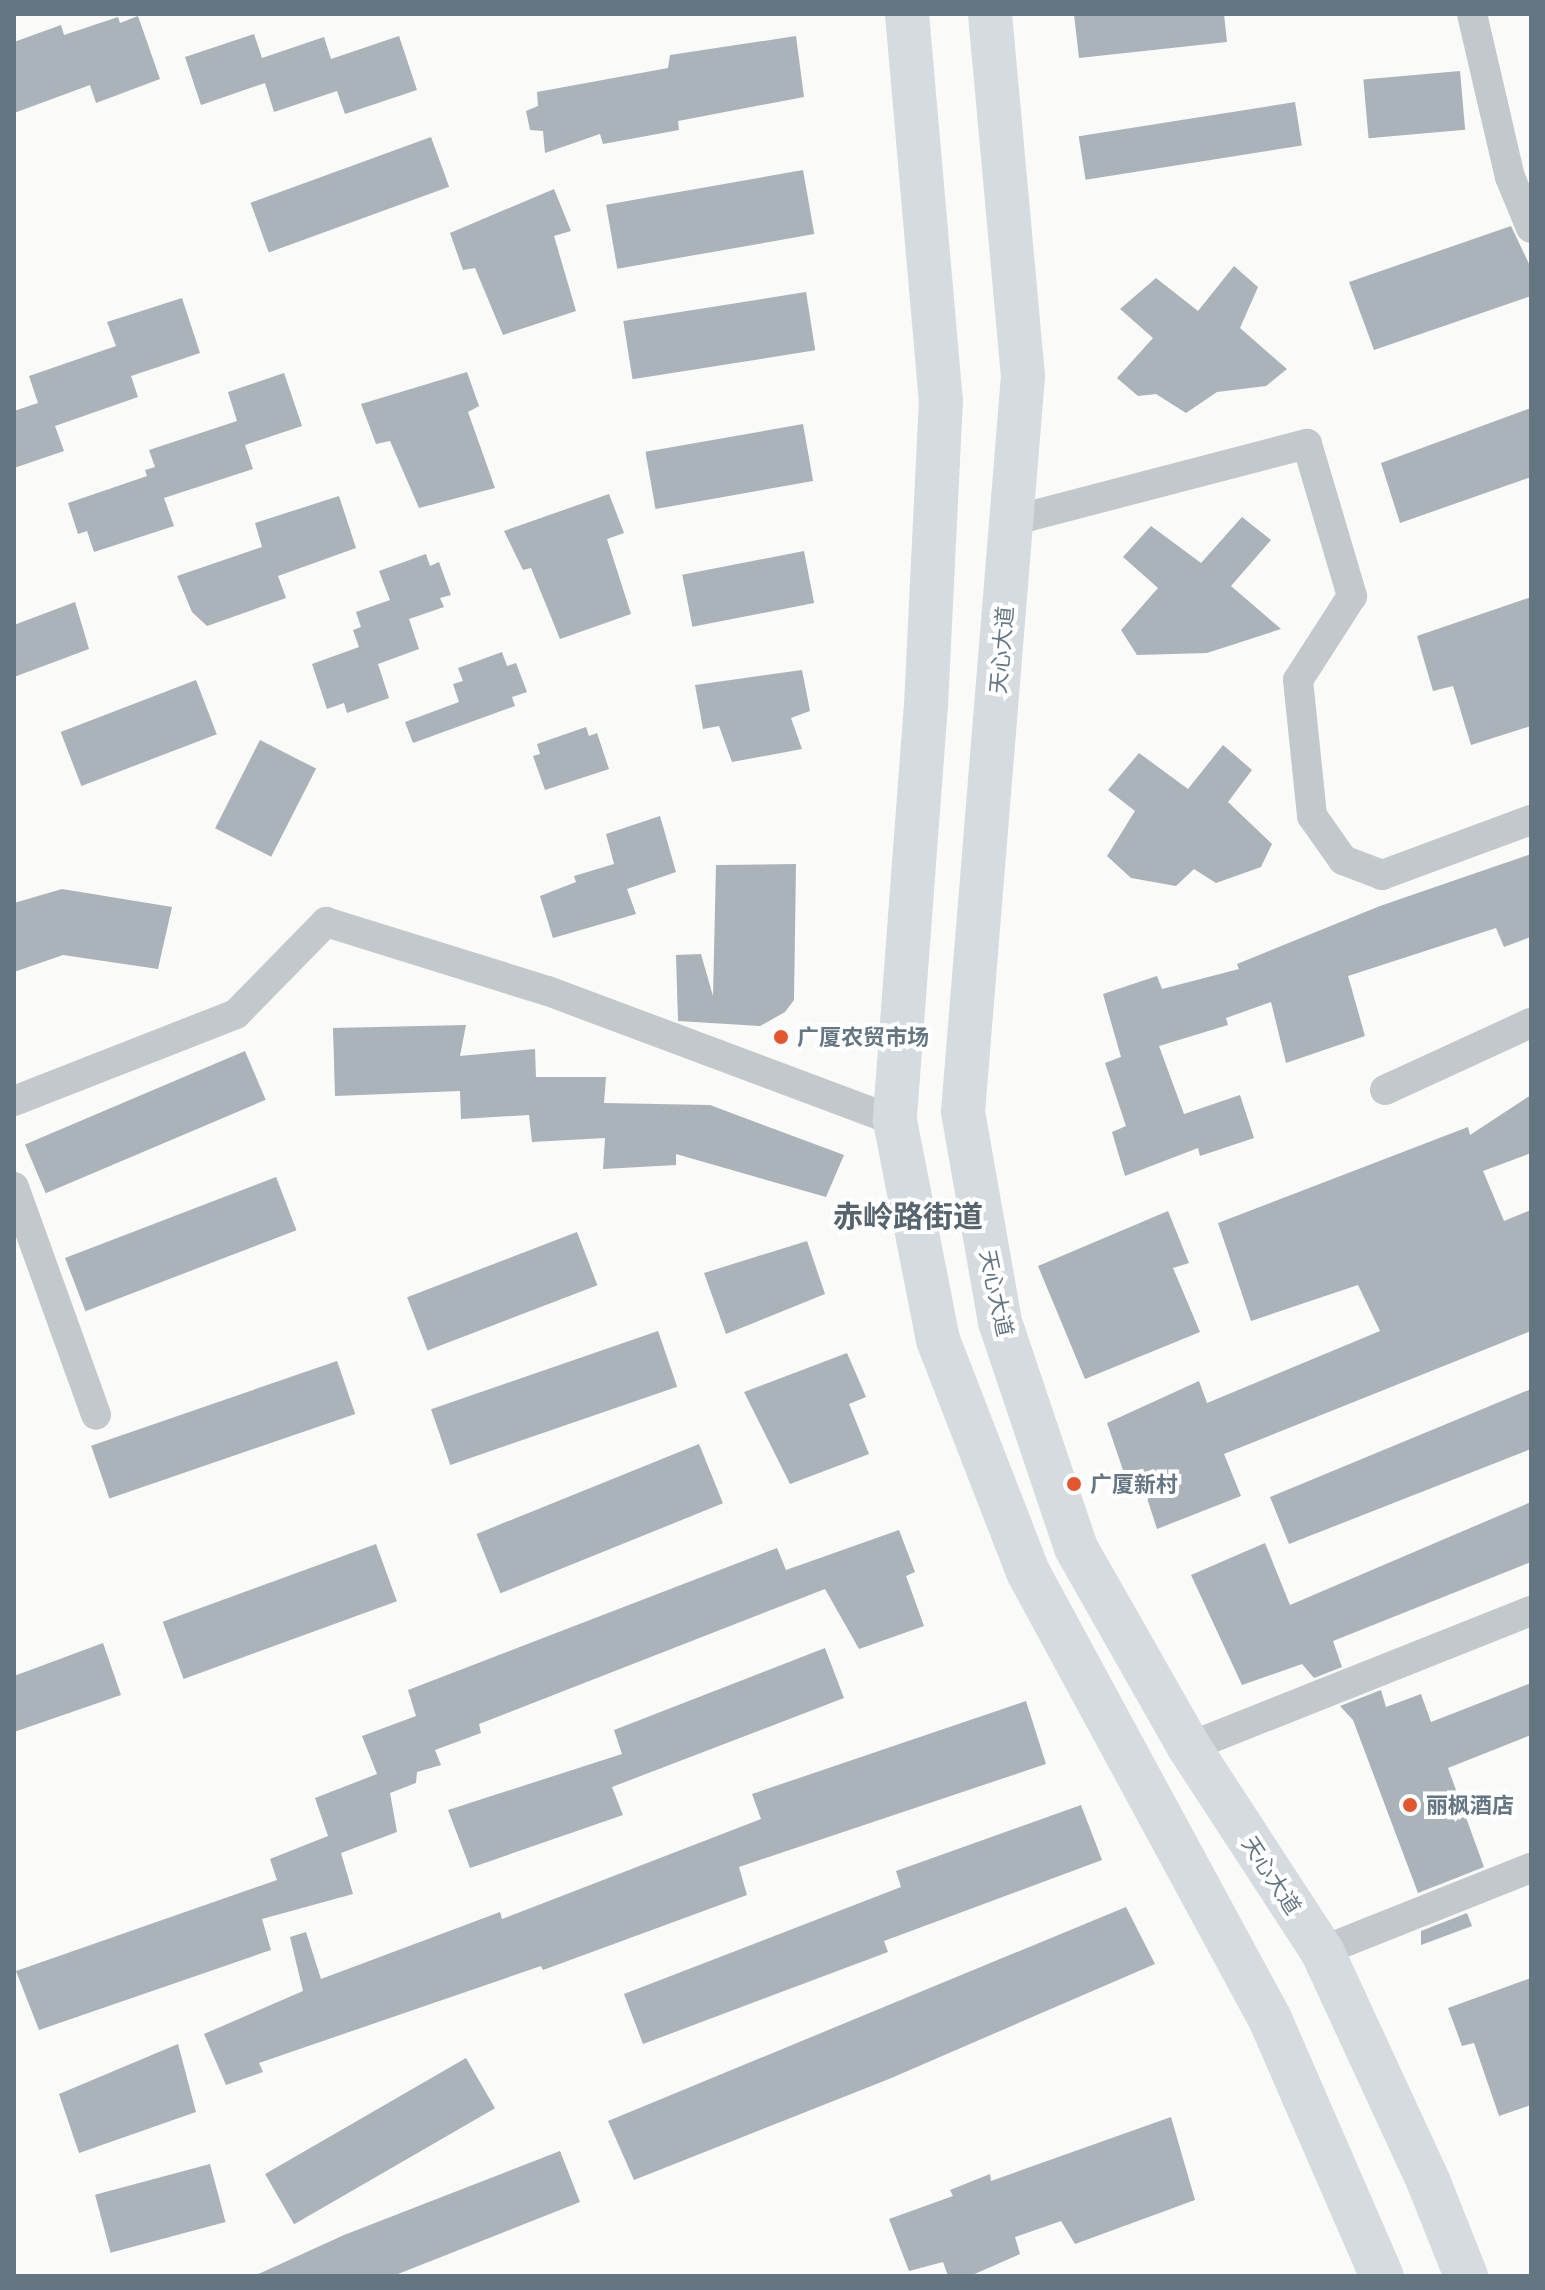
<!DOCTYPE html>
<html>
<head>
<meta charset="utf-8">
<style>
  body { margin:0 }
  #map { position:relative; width:1545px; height:2290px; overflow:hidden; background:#fafaf8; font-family:Commissioner,"Noto Sans SC",sans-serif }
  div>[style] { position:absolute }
  .building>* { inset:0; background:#aab3b9; transform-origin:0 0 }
  .street>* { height:30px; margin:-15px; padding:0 15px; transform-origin:15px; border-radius:15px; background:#c3c8cc }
  .primary>* { height:44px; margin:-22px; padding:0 22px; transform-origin:22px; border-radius:22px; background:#d6dbdf }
  .dots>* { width:22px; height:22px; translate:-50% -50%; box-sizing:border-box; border:4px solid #fff; border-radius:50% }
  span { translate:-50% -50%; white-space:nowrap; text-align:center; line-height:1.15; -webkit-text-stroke:8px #fff; paint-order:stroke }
  .street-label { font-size:22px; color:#657683 }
  .poi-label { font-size:22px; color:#657683; font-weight:700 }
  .left { translate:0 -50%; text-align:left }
  .district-label { font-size:30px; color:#57646e; font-weight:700 }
  .frame { position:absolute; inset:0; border:16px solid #657683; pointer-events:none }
</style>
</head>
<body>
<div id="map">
  <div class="building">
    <i style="clip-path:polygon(1074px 14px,1224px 14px,1227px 42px,1079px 58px)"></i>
    <i style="clip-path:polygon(138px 16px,160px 79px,96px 103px,90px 85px,14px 113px,14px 42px,61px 25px,64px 35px,118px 17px,120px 23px)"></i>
    <i style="clip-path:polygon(254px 34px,262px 58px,324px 37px,331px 59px,399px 36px,417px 90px,345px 114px,337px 91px,274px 112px,265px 83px,201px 105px,185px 57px)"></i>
    <i style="clip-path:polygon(796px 36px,804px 97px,678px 121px,679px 130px,603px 144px,600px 134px,545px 153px,543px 131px,530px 130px,526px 111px,538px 106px,537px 92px,668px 68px,670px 55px)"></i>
    <i style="left:1460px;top:71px;width:59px;height:97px;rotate:85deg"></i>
    <i style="left:1295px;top:102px;width:44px;height:219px;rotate:81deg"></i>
    <i style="left:431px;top:137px;width:53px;height:192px;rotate:70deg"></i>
    <i style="left:803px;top:170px;width:65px;height:200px;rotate:80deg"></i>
    <i style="clip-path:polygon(554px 189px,571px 231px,554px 236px,576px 311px,503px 335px,475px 268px,463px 270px,450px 233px)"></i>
    <i style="clip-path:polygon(1511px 226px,1531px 268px,1531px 296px,1374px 350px,1349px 282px)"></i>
    <i style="clip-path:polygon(1234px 266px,1258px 287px,1240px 328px,1287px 369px,1266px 386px,1217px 392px,1186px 413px,1156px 394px,1138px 396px,1117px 378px,1153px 338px,1120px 309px,1156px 278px,1198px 311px)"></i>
    <i style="left:806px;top:292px;width:59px;height:185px;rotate:81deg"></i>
    <i style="clip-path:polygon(182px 298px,200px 353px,131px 376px,138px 397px,55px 426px,64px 451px,14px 468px,14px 411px,38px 403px,29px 376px,116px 346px,107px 322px)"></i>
    <i style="clip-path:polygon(467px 372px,479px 406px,468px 412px,495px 488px,419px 508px,390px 441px,376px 444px,361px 404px)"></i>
    <i style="clip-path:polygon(284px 373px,302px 426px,245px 445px,253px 469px,164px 498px,174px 526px,94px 552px,87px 531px,78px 534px,68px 503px,147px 476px,145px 470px,155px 467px,149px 450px,237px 421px,228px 392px)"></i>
    <i style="clip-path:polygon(1531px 408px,1531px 477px,1400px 523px,1381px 463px)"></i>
    <i style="left:803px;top:424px;width:58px;height:160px;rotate:80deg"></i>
    <i style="clip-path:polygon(609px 494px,624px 533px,607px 539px,631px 614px,560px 639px,531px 568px,523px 570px,504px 531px)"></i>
    <i style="clip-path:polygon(339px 496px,356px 548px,278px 576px,286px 598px,207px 626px,192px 612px,177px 576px,262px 547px,255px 523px)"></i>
    <i style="clip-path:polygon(1242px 517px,1271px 540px,1231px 586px,1281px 629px,1207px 653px,1137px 655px,1121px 630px,1158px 588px,1123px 557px,1151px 526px,1201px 563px)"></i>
    <i style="left:804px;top:551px;width:53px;height:124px;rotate:79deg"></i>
    <i style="clip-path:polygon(426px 554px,430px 566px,439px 562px,451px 595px,440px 598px,444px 607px,409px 619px,419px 649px,378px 664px,389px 698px,347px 713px,344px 703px,327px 709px,312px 664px,359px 647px,353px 630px,361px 627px,356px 612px,390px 600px,379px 571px)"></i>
    <i style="clip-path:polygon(1531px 597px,1531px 726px,1471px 745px,1453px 686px,1433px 691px,1417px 636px)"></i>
    <i style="clip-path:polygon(75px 602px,89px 649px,14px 677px,14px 625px)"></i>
    <i style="clip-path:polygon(502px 652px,507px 666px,516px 663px,527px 692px,512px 697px,515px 706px,413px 743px,405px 722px,459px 702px,453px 684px,463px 681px,458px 668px)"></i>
    <i style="clip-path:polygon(802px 670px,810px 711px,791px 718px,802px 749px,732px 762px,719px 726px,703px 729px,695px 685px)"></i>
    <i style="left:196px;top:680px;width:58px;height:145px;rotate:69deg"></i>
    <i style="clip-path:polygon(586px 727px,589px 736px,597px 733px,609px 769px,545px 790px,533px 756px,540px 754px,537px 744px)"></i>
    <i style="left:260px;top:740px;width:63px;height:99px;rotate:27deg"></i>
    <i style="clip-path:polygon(1223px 745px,1252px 770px,1228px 802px,1272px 844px,1261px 867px,1216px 883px,1194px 869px,1176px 886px,1131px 878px,1107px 856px,1135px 811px,1108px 790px,1139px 753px,1188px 789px)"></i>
    <i style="clip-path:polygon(660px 816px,676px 872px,627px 889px,636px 914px,553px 938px,540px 896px,576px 882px,574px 876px,614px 864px,606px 834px)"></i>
    <i style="clip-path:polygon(1531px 854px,1531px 937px,1504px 947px,1496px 928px,1348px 976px,1365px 1036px,1286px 1063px,1271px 1002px,1226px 1018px,1228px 1025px,1159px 1046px,1184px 1114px,1240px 1095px,1254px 1138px,1200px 1156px,1198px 1148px,1125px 1176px,1112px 1132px,1126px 1126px,1105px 1063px,1121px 1057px,1103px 994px,1157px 976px,1162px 989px,1239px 969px,1237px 964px,1380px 906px)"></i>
    <i style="clip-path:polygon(796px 864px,794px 1000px,785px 1012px,760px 1026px,678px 1021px,676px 955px,701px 954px,713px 996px,716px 865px)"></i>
    <i style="clip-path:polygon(62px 889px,172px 907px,158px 969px,63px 955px,14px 972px,14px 903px)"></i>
    <i style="clip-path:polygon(466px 1025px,460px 1056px,535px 1049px,536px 1077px,606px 1077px,604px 1103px,710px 1105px,844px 1155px,826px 1197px,676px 1154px,676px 1165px,603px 1169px,605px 1138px,532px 1142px,529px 1115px,461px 1119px,460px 1091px,335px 1096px,333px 1028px)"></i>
    <i style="left:245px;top:1051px;width:53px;height:239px;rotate:67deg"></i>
    <i style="clip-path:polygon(1531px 1095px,1531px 1153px,1483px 1171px,1504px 1221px,1531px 1210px,1531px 1331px,1224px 1454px,1241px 1496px,1157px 1529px,1138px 1470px,1125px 1476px,1107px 1423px,1199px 1381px,1207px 1403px,1380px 1331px,1358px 1285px,1251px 1321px,1218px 1223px,1468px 1127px,1470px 1135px)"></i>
    <i style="left:276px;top:1177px;width:57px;height:226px;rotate:69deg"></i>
    <i style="clip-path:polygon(1168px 1211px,1189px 1263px,1173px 1268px,1200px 1332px,1085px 1379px,1038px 1266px)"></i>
    <i style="left:577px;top:1232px;width:57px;height:182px;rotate:69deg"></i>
    <i style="clip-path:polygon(807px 1241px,825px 1294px,726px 1334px,704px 1273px)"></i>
    <i style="left:658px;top:1331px;width:59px;height:240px;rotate:71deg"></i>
    <i style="clip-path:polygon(847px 1353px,866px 1397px,849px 1404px,869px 1454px,790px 1484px,744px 1392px)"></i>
    <i style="left:337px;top:1361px;width:56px;height:260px;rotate:71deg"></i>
    <i style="clip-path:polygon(1531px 1389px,1531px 1449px,1289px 1544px,1270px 1497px)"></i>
    <i style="left:699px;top:1444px;width:64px;height:240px;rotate:68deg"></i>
    <i style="clip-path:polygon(1531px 1502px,1531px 1562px,1333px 1641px,1342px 1667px,1314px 1678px,1302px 1664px,1242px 1685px,1191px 1575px,1265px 1543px,1290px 1605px)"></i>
    <i style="clip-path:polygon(899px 1530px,915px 1572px,906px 1576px,924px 1626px,859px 1649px,825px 1589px,479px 1724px,481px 1733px,435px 1750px,441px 1765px,417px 1772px,416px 1783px,390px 1793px,397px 1832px,341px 1853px,353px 1894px,262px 1919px,271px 1950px,39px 2030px,16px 1971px,277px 1880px,270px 1859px,328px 1836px,315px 1798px,377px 1774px,362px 1736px,416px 1716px,408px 1690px,777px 1548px,786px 1570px)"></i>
    <i style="left:376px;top:1544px;width:61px;height:227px;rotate:70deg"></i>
    <i style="clip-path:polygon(103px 1643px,121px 1695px,14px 1732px,14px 1676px)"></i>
    <i style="clip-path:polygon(825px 1648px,844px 1698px,612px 1787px,623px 1815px,470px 1868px,448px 1810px,622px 1754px,614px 1730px)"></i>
    <i style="clip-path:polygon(1531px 1683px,1531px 1735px,1448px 1768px,1484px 1867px,1418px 1893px,1353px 1720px,1340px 1706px,1381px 1690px,1386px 1707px,1421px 1694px,1431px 1722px)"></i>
    <i style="clip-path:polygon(1026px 1701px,1046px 1764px,739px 1867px,747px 1895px,543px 1970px,541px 1966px,259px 2063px,263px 2072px,226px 2085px,204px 2034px,303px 1991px,290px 1937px,306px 1932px,321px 1979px,500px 1912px,502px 1919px,761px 1819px,752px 1794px)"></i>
    <i style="clip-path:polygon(1081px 1805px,1102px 1860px,884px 1941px,888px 1952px,643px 2044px,624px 1994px,901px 1887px,896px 1871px)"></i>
    <i style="clip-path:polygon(1126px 1907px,1155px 1964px,889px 2079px,634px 2180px,608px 2121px)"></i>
    <i style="clip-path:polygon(1467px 1913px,1472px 1926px,1421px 1945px,1421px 1931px)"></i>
    <i style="clip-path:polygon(1531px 1978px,1531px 2105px,1499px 2116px,1474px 2043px,1462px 2046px,1448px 2008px)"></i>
    <i style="clip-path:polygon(178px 2044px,196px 2112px,79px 2153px,59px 2094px)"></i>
    <i style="left:466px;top:2058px;width:58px;height:232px;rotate:60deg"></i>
    <i style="clip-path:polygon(1171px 2117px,1195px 2200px,1075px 2244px,1061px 2221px,1015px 2237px,1020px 2254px,970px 2276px,948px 2276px,943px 2262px,909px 2271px,889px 2219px,953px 2196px,950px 2190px,990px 2174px,991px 2181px)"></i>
    <i style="clip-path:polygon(560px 2151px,580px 2202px,393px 2276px,254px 2276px,344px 2235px)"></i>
    <i style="left:210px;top:2164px;width:60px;height:119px;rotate:75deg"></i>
  </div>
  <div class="street">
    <i style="left:1472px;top:14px;width:167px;rotate:76.9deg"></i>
    <i style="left:1510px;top:177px;width:55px;rotate:67.6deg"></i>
    <i style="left:1011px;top:521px;width:306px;rotate:-14.6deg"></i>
    <i style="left:1307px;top:444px;width:159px;rotate:73.5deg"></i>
    <i style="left:1352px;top:596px;width:100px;rotate:122.7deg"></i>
    <i style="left:1298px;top:680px;width:137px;rotate:84.1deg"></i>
    <i style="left:1312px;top:816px;width:54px;rotate:54.8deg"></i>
    <i style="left:1343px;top:860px;width:42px;rotate:21deg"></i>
    <i style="left:1382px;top:875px;width:159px;rotate:-20.3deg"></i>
    <i style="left:1385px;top:1090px;width:161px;rotate:-24.7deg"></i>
    <i style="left:14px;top:1101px;width:238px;rotate:-21.4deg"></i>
    <i style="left:236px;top:1014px;width:129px;rotate:-45.6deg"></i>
    <i style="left:326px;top:922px;width:232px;rotate:17.3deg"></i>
    <i style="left:548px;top:991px;width:371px;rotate:20.5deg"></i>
    <i style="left:14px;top:1187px;width:242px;rotate:70.2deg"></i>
    <i style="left:1189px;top:1747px;width:368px;rotate:-21.7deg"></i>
    <i style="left:1322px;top:1951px;width:225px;rotate:-21.7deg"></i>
  </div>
  <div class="primary">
    <i style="left:907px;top:14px;width:386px;rotate:85deg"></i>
    <i style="left:941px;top:399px;width:305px;rotate:92.8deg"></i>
    <i style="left:926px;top:704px;width:418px;rotate:94.3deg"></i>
    <i style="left:895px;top:1121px;width:223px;rotate:78.9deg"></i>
    <i style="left:938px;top:1340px;width:249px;rotate:68.8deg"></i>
    <i style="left:1028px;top:1572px;width:508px;rotate:61.57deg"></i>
    <i style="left:1270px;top:2019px;width:280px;rotate:66.5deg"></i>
    <i style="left:990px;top:14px;width:364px;rotate:84.8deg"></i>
    <i style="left:1023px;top:376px;width:738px;rotate:94.66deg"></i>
    <i style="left:963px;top:1112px;width:213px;rotate:80deg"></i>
    <i style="left:1000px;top:1322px;width:238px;rotate:71.4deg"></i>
    <i style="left:1076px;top:1548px;width:229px;rotate:60.4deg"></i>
    <i style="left:1189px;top:1747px;width:244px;rotate:56.9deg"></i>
    <i style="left:1322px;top:1951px;width:255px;rotate:65.2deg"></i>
    <i style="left:1429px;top:2183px;width:100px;rotate:68.3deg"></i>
  </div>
  <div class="dots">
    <i style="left:781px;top:1037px;background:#e4572e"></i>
    <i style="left:1074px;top:1484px;background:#e4572e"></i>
    <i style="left:1410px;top:1805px;background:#e4572e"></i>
  </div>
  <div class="street-label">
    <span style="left:1001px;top:650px;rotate:-85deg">天心大道</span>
    <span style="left:997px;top:1293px;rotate:78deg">天心大道</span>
    <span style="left:1272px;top:1875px;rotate:57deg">天心大道</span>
  </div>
  <div class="poi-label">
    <span class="left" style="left:797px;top:1037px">广厦农贸市场</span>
    <span class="left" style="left:1090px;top:1484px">广厦新村</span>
    <span class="left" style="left:1426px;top:1805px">丽枫酒店</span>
  </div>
  <div class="district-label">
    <span style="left:908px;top:1215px">赤岭路街道</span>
  </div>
  <div class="frame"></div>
</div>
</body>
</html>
